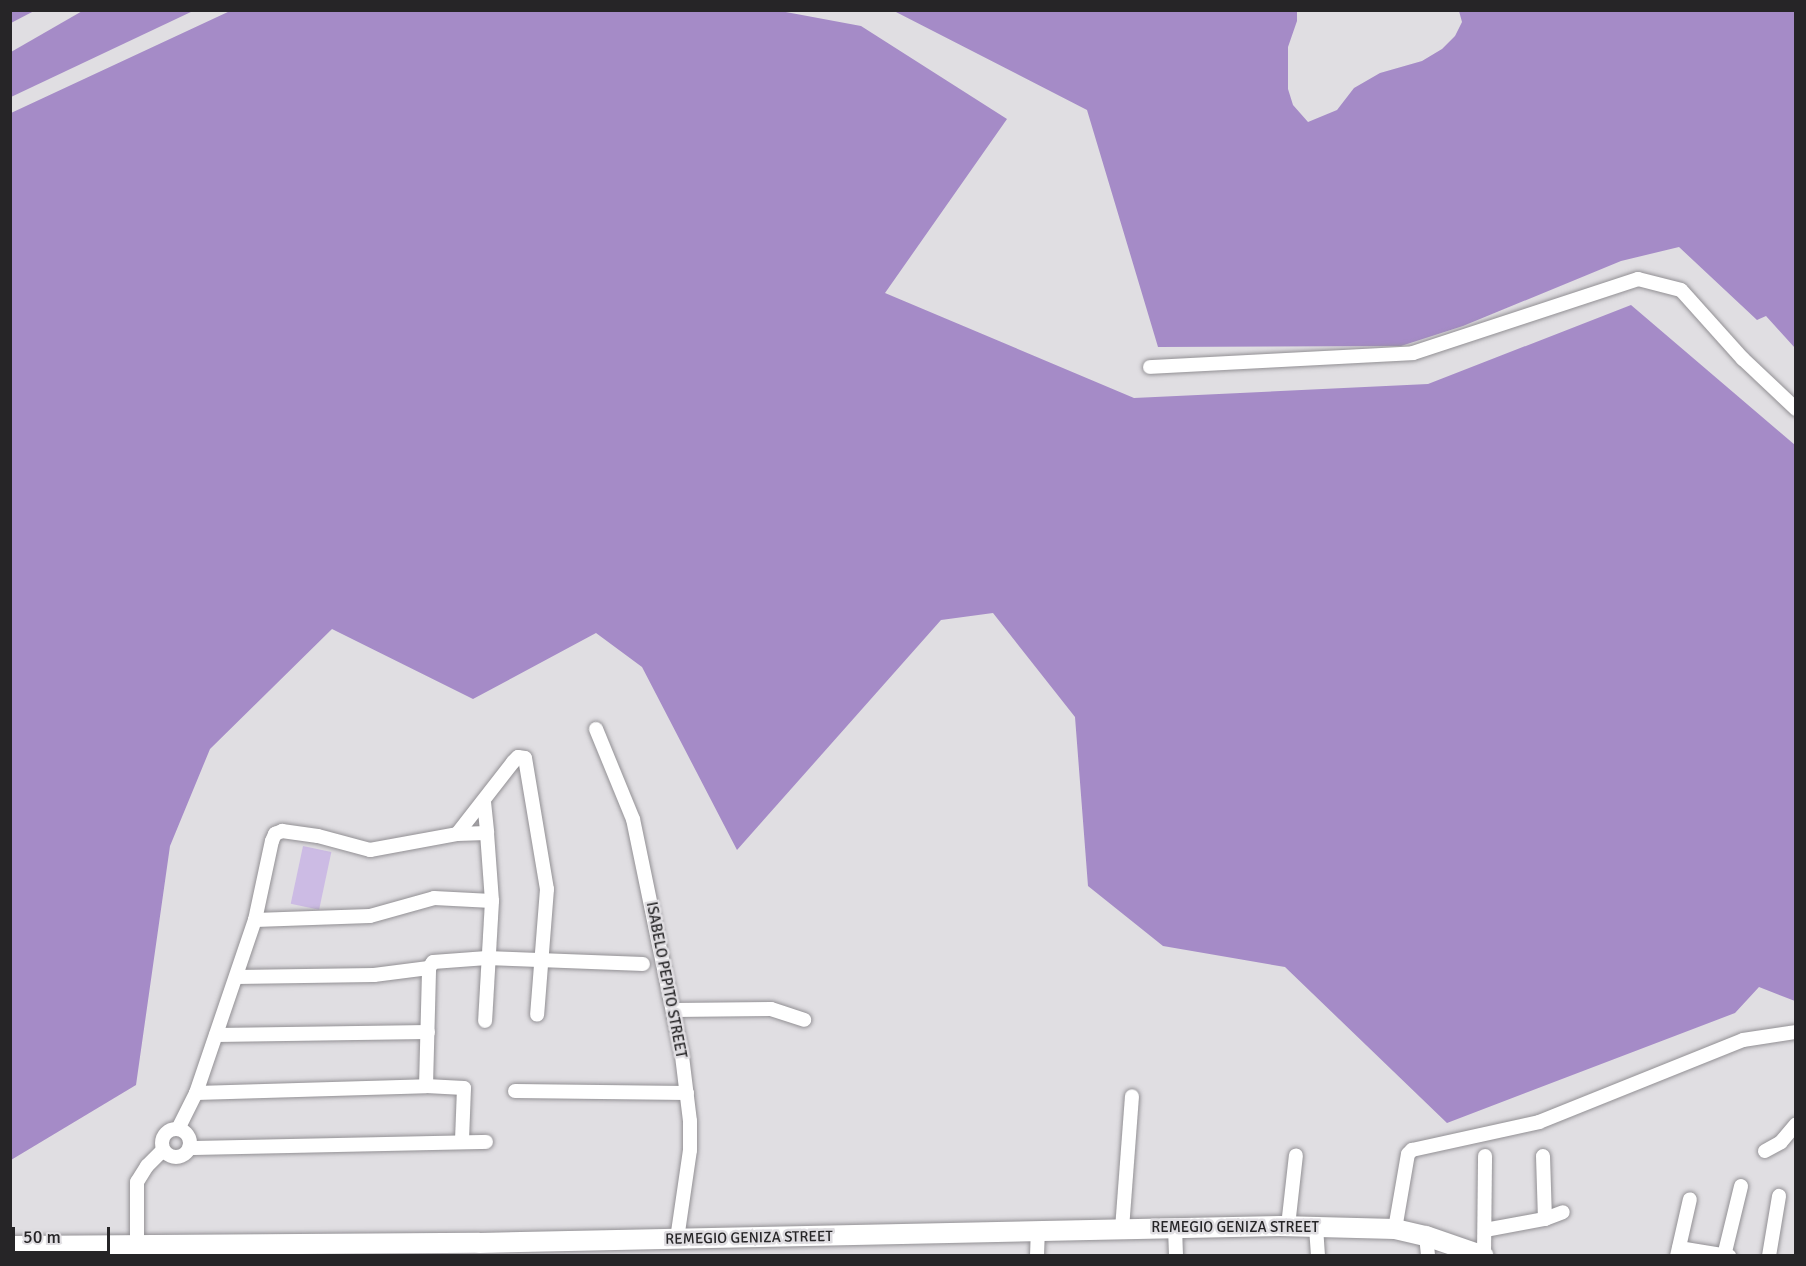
<!DOCTYPE html>
<html>
<head>
<meta charset="utf-8">
<style>
  body { margin:0 }
  #map { position:relative; width:1806px; height:1266px; overflow:hidden; background:#e0dee2; font-family:Signika,sans-serif }
  div>[style] { position:absolute }
  .green>* { inset:0; background:#ccbbe4; transform-origin:0 0 }
  .water>* { inset:0; background:#a58bc7 }
  .roads { filter:drop-shadow(0 0 2px #929094) drop-shadow(0 0 2px #929094) }
  .street>* { height:14px; margin:-7px; padding:0 7px; transform-origin:7px; border-radius:7px; background:#fff }
  .street>.ring { margin:-7px; padding:0; box-sizing:content-box; background:none; border:14px solid #fff; border-radius:50% }
  .secondary>* { height:20px; margin:-10px; padding:0 10px; transform-origin:10px; border-radius:10px; background:#fff }
  span { translate:-50% -50%; white-space:nowrap; text-align:center; line-height:1.15; -webkit-text-stroke:5px #e0dee2; paint-order:stroke }
  .street-label { font-size:15px; color:#262527 }
  .frame { position:absolute; inset:0; border:12px solid #262527; pointer-events:none }
  .scale { position:absolute; left:12px; top:1227px; width:98px; height:27px; box-sizing:border-box; border:3px solid #262527; border-top:0; padding-left:8px; font-size:18px; line-height:21px; white-space:nowrap; color:#262527; -webkit-text-stroke:4px #e0dee2; paint-order:stroke }
</style>
</head>
<body>
<div id="map">
  <div class="green">
    <i style="left:303px;top:846px;width:29px;height:59px;rotate:12deg"></i>
  </div>
  <div class="water">
    <i style="clip-path:polygon(11px 10px,34px 10px,34px 11px,11px 23px)"></i>
    <i style="clip-path:polygon(84px 10px,193px 11px,11px 97px,11px 52px)"></i>
    <i style="clip-path:polygon(230px 11px,775px 10px,861px 26px,1007px 119px,885px 293px,1134px 398px,1428px 384px,1631px 305px,1795px 445px,1795px 1001px,1759px 987px,1735px 1013px,1447px 1123px,1285px 967px,1163px 946px,1088px 886px,1075px 717px,993px 613px,941px 620px,737px 850px,642px 667px,596px 633px,473px 699px,332px 629px,210px 749px,170px 846px,136px 1085px,11px 1160px,11px 113px)"></i>
    <i style="clip-path:polygon(894px 11px,1297px 11px,1297px 21px,1288px 47px,1288px 89px,1293px 105px,1308px 122px,1337px 110px,1354px 88px,1380px 73px,1422px 61px,1442px 49px,1455px 36px,1462px 22px,1459px 11px,1795px 11px,1795px 348px,1766px 316px,1757px 320px,1679px 247px,1621px 261px,1463px 326px,1401px 346px,1158px 347px,1087px 110px)"></i>
  </div>
  <div class="roads">
    <div class="street">
      <i style="left:1150px;top:367px;width:263px;rotate:-3deg"></i>
      <i style="left:1413px;top:353px;width:237px;rotate:-18.2deg"></i>
      <i style="left:1638px;top:279px;width:44px;rotate:14.3deg"></i>
      <i style="left:1681px;top:290px;width:93px;rotate:48.1deg"></i>
      <i style="left:1743px;top:359px;width:73px;rotate:43.3deg"></i>
      <i style="left:596px;top:729px;width:97px;rotate:67.7deg"></i>
      <i style="left:633px;top:819px;width:242px;rotate:78.3deg"></i>
      <i style="left:682px;top:1056px;width:65px;rotate:83deg"></i>
      <i style="left:690px;top:1121px;width:29px;rotate:90deg"></i>
      <i style="left:690px;top:1150px;width:90px;rotate:98.3deg"></i>
      <i style="left:484px;top:802px;width:31px;rotate:84deg"></i>
      <i style="left:457px;top:834px;width:91px;rotate:-52.1deg"></i>
      <i style="left:513px;top:762px;width:7px;rotate:-45deg"></i>
      <i style="left:518px;top:757px;width:7px;rotate:8deg"></i>
      <i style="left:525px;top:758px;width:133px;rotate:80.5deg"></i>
      <i style="left:547px;top:889px;width:126px;rotate:94.5deg"></i>
      <i style="left:255px;top:920px;width:115px;rotate:-2deg"></i>
      <i style="left:370px;top:916px;width:66px;rotate:-15.7deg"></i>
      <i style="left:434px;top:898px;width:58px;rotate:3deg"></i>
      <i style="left:236px;top:977px;width:138px;rotate:-0.8deg"></i>
      <i style="left:374px;top:975px;width:55px;rotate:-7.3deg"></i>
      <i style="left:673px;top:1010px;width:98px;rotate:-0.6deg"></i>
      <i style="left:771px;top:1009px;width:35px;rotate:18deg"></i>
      <i style="left:216px;top:1035px;width:212px;rotate:-0.8deg"></i>
      <i style="left:426px;top:1086px;width:118px;rotate:-88.5deg"></i>
      <i style="left:429px;top:968px;width:7px;rotate:-56deg"></i>
      <i style="left:433px;top:962px;width:54px;rotate:-4.2deg"></i>
      <i style="left:487px;top:958px;width:156px;rotate:2.2deg"></i>
      <i style="left:515px;top:1091px;width:172px;rotate:0.7deg"></i>
      <i style="left:196px;top:1093px;width:230px;rotate:-1.7deg"></i>
      <i style="left:426px;top:1086px;width:38px;rotate:3deg"></i>
      <i style="left:464px;top:1088px;width:53px;rotate:92.2deg"></i>
      <i class="ring" style="left:162px;top:1129px;width:14px;height:14px"></i>
      <i style="left:178px;top:1129px;width:40px;rotate:-63.4deg"></i>
      <i style="left:196px;top:1093px;width:183px;rotate:-71.2deg"></i>
      <i style="left:255px;top:920px;width:81px;rotate:-77.9deg"></i>
      <i style="left:272px;top:841px;width:8px;rotate:-67deg"></i>
      <i style="left:275px;top:834px;width:8px;rotate:-23deg"></i>
      <i style="left:282px;top:831px;width:36px;rotate:8deg"></i>
      <i style="left:318px;top:836px;width:54px;rotate:15.1deg"></i>
      <i style="left:370px;top:850px;width:88px;rotate:-10.4deg"></i>
      <i style="left:457px;top:834px;width:30px;rotate:-2deg"></i>
      <i style="left:487px;top:833px;width:68px;rotate:85.8deg"></i>
      <i style="left:492px;top:901px;width:120px;rotate:93.3deg"></i>
      <i style="left:189px;top:1148px;width:297px;rotate:-1.2deg"></i>
      <i style="left:1765px;top:1151px;width:18px;rotate:-29deg"></i>
      <i style="left:1781px;top:1142px;width:23px;rotate:-50deg"></i>
      <i style="left:1543px;top:1156px;width:63px;rotate:88.2deg"></i>
      <i style="left:1288px;top:1226px;width:71px;rotate:-83.6deg"></i>
      <i style="left:1175px;top:1227px;width:29px;rotate:88deg"></i>
      <i style="left:1316px;top:1227px;width:29px;rotate:86deg"></i>
      <i style="left:1122px;top:1229px;width:133px;rotate:-85.7deg"></i>
      <i style="left:1395px;top:1229px;width:76px;rotate:-80.2deg"></i>
      <i style="left:1408px;top:1154px;width:6px;rotate:-45deg"></i>
      <i style="left:1412px;top:1150px;width:130px;rotate:-12.4deg"></i>
      <i style="left:1539px;top:1122px;width:220px;rotate:-21.9deg"></i>
      <i style="left:1743px;top:1040px;width:54px;rotate:-8.6deg"></i>
      <i style="left:1485px;top:1230px;width:61px;rotate:-10.4deg"></i>
      <i style="left:1545px;top:1219px;width:19px;rotate:-21deg"></i>
      <i style="left:1426px;top:1236px;width:20px;rotate:84deg"></i>
      <i style="left:137px;top:1246px;width:64px;rotate:-90deg"></i>
      <i style="left:137px;top:1182px;width:19px;rotate:-58deg"></i>
      <i style="left:147px;top:1166px;width:23px;rotate:-45deg"></i>
      <i style="left:1679px;top:1248px;width:51px;rotate:9.1deg"></i>
      <i style="left:1037px;top:1256px;width:23px;rotate:-88deg"></i>
      <i style="left:1484px;top:1256px;width:100px;rotate:-89.4deg"></i>
      <i style="left:1677px;top:1256px;width:58px;rotate:-77.2deg"></i>
      <i style="left:1724px;top:1256px;width:72px;rotate:-76.3deg"></i>
      <i style="left:1769px;top:1256px;width:61px;rotate:-80.5deg"></i>
    </div>
    <div class="secondary">
      <i style="left:10px;top:1246px;width:469px;rotate:-0.4deg"></i>
      <i style="left:479px;top:1243px;width:801px;rotate:-1.22deg"></i>
      <i style="left:1280px;top:1226px;width:115px;rotate:1.5deg"></i>
      <i style="left:1395px;top:1229px;width:32px;rotate:13deg"></i>
      <i style="left:1426px;top:1236px;width:61px;rotate:19deg"></i>
    </div>
  </div>
  <div class="street-label">
    <span style="left:666px;top:980px;rotate:79deg">ISABELO PEPITO STREET</span>
    <span style="left:1235px;top:1228px">REMEGIO GENIZA STREET</span>
    <span style="left:749px;top:1238px;rotate:-1deg">REMEGIO GENIZA STREET</span>
  </div>
  <div class="frame"></div>
  <div class="scale">50 m</div>
</div>
</body>
</html>
